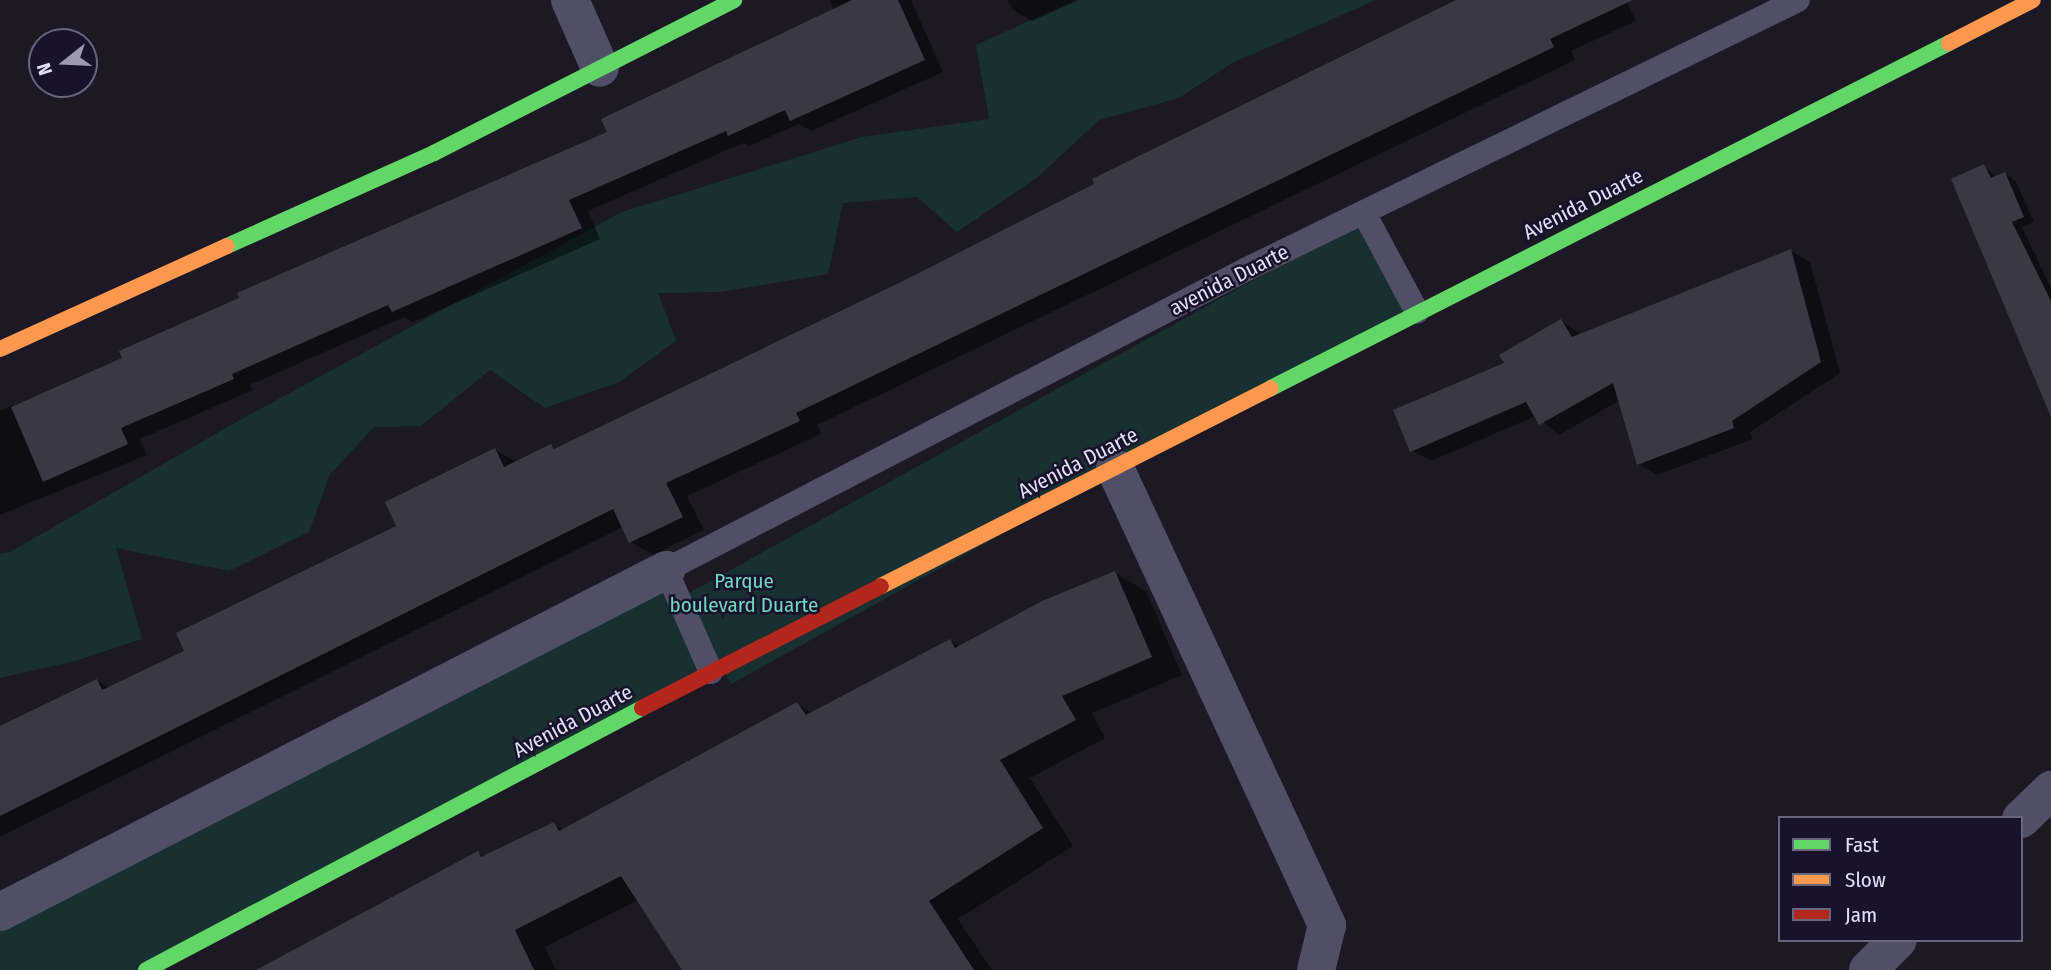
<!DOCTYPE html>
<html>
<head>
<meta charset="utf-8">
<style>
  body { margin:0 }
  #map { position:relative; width:2051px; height:970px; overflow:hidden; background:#1c1925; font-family:"Fira Sans Condensed",sans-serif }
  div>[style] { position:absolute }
  .green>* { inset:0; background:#183031; transform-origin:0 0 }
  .shadow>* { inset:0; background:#0007 }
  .building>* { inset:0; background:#3b3846 }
  .lane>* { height:24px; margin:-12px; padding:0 12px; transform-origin:12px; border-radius:12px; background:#504f65 }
  .street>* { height:38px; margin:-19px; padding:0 19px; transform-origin:19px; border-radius:19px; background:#504f65 }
  .fast>* { height:16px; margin:-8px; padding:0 8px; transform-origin:8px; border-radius:8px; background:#63d668 }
  .slow>* { height:16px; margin:-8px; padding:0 8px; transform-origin:8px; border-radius:8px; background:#ff974d }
  .jam>* { height:16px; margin:-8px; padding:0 8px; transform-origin:8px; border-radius:8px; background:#b3261e }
  span { translate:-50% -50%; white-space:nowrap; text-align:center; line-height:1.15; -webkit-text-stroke:5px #18132b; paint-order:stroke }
  .street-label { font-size:21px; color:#e3dffd }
  .park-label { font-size:21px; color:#6fd9c0 }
  .legend { position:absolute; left:1778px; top:816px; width:245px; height:126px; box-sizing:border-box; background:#18132b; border:2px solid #69657f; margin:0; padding:9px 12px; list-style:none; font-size:21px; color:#e3dffd }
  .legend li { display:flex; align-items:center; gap:14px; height:35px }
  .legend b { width:35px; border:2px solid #69657f }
  .north { position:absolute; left:28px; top:28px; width:70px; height:70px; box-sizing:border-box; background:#18132b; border:2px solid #69657f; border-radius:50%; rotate:252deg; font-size:19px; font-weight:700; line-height:28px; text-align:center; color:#e3dffd }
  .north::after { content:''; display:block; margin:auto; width:24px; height:32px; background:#9d9ab1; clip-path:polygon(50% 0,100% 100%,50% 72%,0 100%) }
</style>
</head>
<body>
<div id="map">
  <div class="green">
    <i style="clip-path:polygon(1075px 0,1376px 0,1232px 63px,1179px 98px,1099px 120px,1038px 177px,957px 232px,917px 197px,843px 203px,828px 274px,720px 292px,658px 293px,676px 341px,619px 382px,545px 408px,490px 370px,421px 426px,374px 427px,330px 474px,309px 532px,229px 571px,116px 548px,142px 639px,75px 661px,0 678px,0 554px,10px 552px,240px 420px,622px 212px,862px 137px,989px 119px,976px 45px)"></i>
    <i style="left:1362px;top:220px;width:100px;height:777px;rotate:61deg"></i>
    <i style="clip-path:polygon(666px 570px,711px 672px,146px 970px,0 970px,0 912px)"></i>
  </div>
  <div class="shadow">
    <i style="clip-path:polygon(830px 0,911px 0,943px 72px,811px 131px,799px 124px,749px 146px,743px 143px,588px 211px,600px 239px,413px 322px,404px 317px,250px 385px,253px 390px,140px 439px,147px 455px,0 515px,0 411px,124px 359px,609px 132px,760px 48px,758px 44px,834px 10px)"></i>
    <i style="clip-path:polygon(1008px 0,1079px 0,1032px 21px,1012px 9px)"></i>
    <i style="clip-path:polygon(1459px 0,1626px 0,1636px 21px,1571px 51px,1575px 60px,817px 425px,821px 434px,687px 496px,704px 530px,653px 555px,631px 542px,623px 527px,0 837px,0 729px,97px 681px,109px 688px,186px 652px,399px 526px,495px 450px,517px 462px,551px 446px,557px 449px,904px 282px,1097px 184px,1094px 180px)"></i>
    <i style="clip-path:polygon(1984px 166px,1997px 178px,2005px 174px,2015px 180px,2034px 222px,2022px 227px,2051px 288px,2051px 339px)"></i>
    <i style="clip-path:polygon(1790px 251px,1810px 262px,1840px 373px,1750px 432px,1753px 439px,1657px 475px,1638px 464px,1620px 400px,1559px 435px,1536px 416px,1431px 461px,1411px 450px,1506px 364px,1561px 321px,1582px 335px)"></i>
    <i style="clip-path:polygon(1115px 573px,1146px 591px,1182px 675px,1092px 713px,1105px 738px,1030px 778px,1073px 846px,958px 919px,992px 970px,684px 970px,638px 900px,545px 947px,556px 970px,260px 970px,478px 853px,486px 857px,554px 824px,564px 830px,797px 704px,813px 713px,950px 641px,961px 647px)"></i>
  </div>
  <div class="building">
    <i style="clip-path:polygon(852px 0,898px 0,925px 60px,790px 121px,785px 110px,728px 136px,726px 131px,569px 200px,582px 228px,392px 312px,388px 305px,232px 374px,234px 379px,121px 428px,128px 444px,43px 482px,11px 407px,122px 358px,119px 351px,239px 298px,237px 293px,607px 132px,601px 119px)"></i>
    <i style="clip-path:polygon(1456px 0,1633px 0,1550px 39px,1554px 47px,796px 413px,800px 421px,666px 483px,683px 517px,629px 543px,613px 509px,0 816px,0 726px,97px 679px,102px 690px,184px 651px,176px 633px,396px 526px,385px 502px,495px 448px,504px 467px,551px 444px,554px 449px,903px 281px,1094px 184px,1092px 179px)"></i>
    <i style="clip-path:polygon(1984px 164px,1991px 178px,2005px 172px,2024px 217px,2012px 222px,2051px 301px,2051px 417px,1951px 179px)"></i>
    <i style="clip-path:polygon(1791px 249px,1821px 362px,1732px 421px,1734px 428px,1637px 465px,1613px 383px,1539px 425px,1526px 402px,1410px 452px,1393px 410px,1504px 363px,1499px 355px,1561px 319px,1572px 337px)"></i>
    <i style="clip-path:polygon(1115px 571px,1152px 657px,1062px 696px,1076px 720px,1000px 760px,1043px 828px,929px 901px,974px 970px,682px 970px,621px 876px,515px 930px,534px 970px,256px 970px,478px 851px,481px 857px,554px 822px,559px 831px,797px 702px,806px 715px,950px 639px,955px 648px,1042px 601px)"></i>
  </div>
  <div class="lane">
    <i style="left:1364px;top:213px;width:112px;rotate:61.8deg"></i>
    <i style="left:711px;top:672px;width:111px;rotate:-113.8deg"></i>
    <i style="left:666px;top:570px;width:652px;rotate:-27.39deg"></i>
    <i style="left:1245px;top:270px;width:615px;rotate:-26.02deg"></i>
  </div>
  <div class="street">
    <i style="left:570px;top:0;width:74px;rotate:66.2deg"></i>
    <i style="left:1115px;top:468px;width:504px;rotate:65.11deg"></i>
    <i style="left:1327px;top:925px;width:46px;rotate:103.7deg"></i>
    <i style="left:2021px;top:819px;width:42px;rotate:-44deg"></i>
    <i style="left:0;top:912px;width:749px;rotate:-27.18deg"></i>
    <i style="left:1868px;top:970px;width:42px;rotate:-45deg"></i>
  </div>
  <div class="fast">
    <i style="left:227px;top:246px;width:227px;rotate:-24.2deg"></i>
    <i style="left:434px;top:153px;width:337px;rotate:-27deg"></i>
    <i style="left:1271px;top:388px;width:761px;rotate:-26.97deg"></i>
    <i style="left:146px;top:970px;width:561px;rotate:-27.84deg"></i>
  </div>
  <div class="slow">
    <i style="left:1949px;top:43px;width:94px;rotate:-27.1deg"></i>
    <i style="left:0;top:349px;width:249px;rotate:-24.4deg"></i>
    <i style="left:881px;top:586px;width:437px;rotate:-26.9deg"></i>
  </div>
  <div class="jam">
    <i style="left:642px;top:708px;width:268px;rotate:-27deg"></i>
  </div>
  <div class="street-label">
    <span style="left:1583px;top:204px;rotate:-27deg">Avenida Duarte</span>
    <span style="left:1229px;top:280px;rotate:-27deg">avenida Duarte</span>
    <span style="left:1078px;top:463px;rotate:-27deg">Avenida Duarte</span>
    <span style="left:573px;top:721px;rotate:-28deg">Avenida Duarte</span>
  </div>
  <div class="park-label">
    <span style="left:744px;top:593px">Parque<br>boulevard Duarte</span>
  </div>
  <ul class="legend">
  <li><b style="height:9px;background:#63d668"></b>Fast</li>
  <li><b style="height:9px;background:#ff974d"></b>Slow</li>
  <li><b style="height:9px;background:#b3261e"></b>Jam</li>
  </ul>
  <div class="north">N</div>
</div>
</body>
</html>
